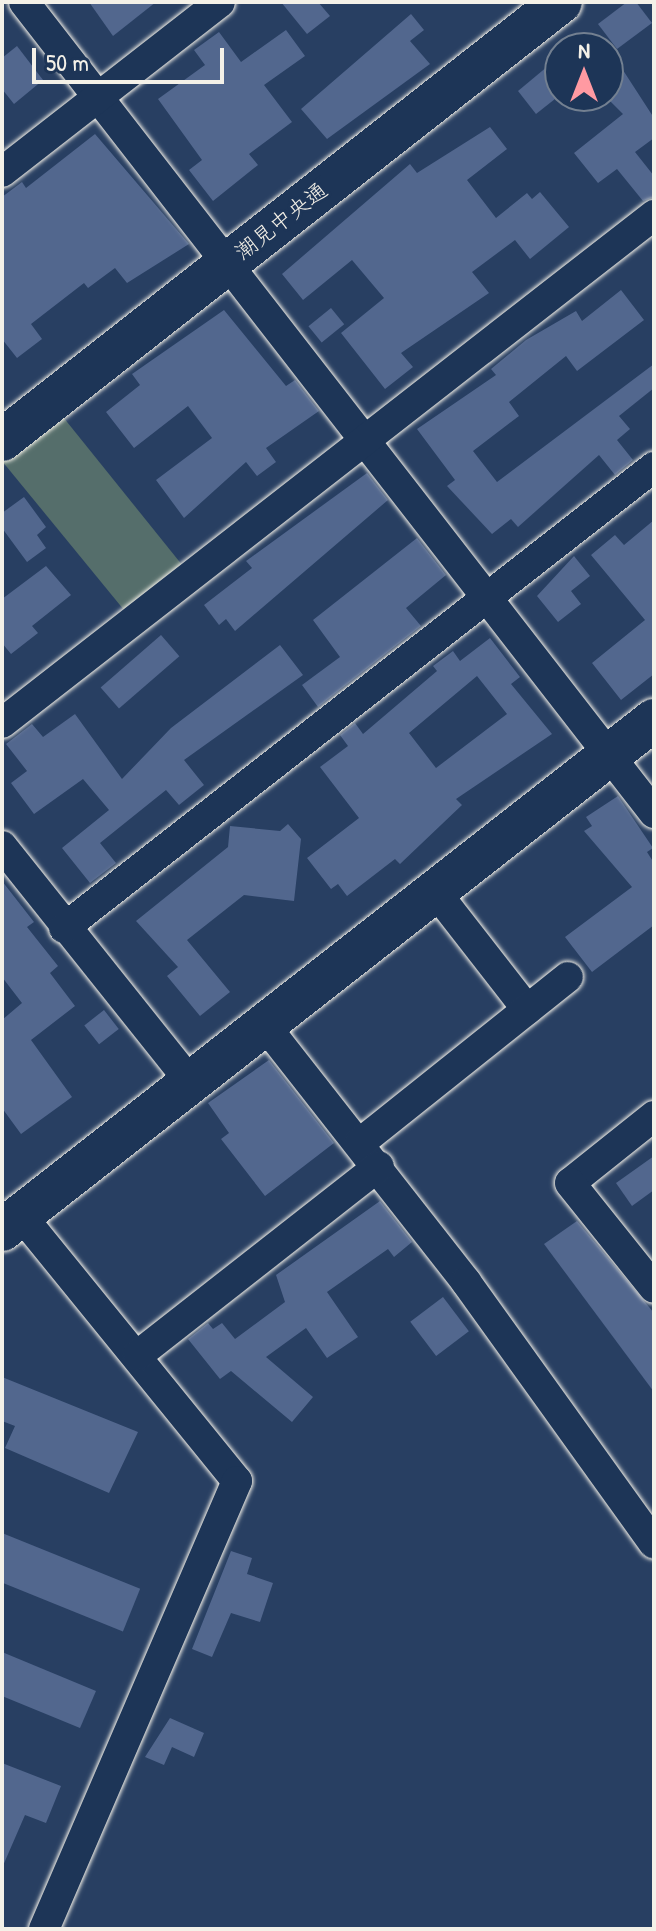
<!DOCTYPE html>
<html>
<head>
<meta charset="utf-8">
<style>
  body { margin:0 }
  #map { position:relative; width:656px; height:1931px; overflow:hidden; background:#283f62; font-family:"Patrick Hand","Klee One",sans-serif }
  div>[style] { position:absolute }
  .green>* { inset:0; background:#556e6b }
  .building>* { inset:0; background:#52678e; transform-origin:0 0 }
  .roads { filter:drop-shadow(0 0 2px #f4f1e8) drop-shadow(0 0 2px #f4f1e8) }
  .street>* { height:30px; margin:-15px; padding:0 15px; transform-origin:15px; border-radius:15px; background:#1d3557 }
  .secondary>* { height:42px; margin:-21px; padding:0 21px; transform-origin:21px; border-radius:21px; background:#1d3557 }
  span { translate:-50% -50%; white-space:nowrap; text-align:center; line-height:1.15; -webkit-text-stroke:6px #1d3557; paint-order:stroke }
  .street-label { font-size:22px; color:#f4f1e8 }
  .frame { position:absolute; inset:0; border:4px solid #f4f1e8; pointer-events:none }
  .north { position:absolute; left:544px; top:32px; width:80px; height:80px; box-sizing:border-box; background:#1d3557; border:2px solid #738091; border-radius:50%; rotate:0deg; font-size:22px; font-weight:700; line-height:32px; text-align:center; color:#f4f1e8 }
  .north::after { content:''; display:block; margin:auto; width:28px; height:36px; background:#ff9aa2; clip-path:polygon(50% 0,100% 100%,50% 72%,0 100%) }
  .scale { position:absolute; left:32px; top:48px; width:192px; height:36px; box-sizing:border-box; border:4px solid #f4f1e8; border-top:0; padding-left:10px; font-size:24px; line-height:28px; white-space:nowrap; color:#f4f1e8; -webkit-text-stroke:6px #1d3557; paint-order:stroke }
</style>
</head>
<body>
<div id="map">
  <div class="green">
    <i style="clip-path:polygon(51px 402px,191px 576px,133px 621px,2px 461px,2px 440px)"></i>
  </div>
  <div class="building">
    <i style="clip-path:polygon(89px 2px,156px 2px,113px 36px)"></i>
    <i style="clip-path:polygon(281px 2px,318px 2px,330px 16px,307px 34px)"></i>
    <i style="clip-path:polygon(627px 2px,636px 2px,652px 23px,617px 49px,598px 24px)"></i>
    <i style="clip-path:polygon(411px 14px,424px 30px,410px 41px,430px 64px,327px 139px,301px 109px)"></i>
    <i style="clip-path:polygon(286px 30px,305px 56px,264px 85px,292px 122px,249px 154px,258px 165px,213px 201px,189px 170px,202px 160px,158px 99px,205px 65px,194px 50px,219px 32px,241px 62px)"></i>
    <i style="clip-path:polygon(17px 46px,43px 80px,14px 104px,2px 89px,2px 58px)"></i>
    <i style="clip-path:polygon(608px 47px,654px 118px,654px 138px,635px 152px,654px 176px,654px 197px,643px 201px,617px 169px,598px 183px,574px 153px,623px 114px,608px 99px)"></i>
    <i style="clip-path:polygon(560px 56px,560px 95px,536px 114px,518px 91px)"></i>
    <i style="clip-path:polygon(490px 127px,507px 149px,467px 180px,496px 218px,527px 193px,532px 199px,540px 192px,569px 227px,530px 259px,515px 240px,472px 272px,489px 293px,401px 353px,413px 367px,385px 389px,341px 333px,384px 298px,352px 260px,303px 300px,282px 274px,410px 164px,417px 173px)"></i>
    <i style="clip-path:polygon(95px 134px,189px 244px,127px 283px,115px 268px,88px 288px,84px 283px,31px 324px,42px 339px,17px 358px,2px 339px,2px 197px,22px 182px,26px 188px)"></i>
    <i style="clip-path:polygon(621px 290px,644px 320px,577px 371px,566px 356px,509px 402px,519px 416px,473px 451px,497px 482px,654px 364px,654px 388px,619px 416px,630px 429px,617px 440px,633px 460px,615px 475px,599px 455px,518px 527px,511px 519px,492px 534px,447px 486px,455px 480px,417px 429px,496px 375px,491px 369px,526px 340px,576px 311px,582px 321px)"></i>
    <i style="left:331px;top:308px;width:21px;height:29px;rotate:51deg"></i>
    <i style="clip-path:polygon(224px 310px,286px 386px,295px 380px,319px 411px,266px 448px,276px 462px,257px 476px,246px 462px,184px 518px,156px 480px,212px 438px,188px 406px,134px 448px,106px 412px,140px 385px,132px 374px)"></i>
    <i style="clip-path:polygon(367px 473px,388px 500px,235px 631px,226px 619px,219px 625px,204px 605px,252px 568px,246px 561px)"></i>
    <i style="clip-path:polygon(24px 497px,46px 527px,37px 535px,46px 548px,27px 562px,2px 528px,2px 513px)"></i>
    <i style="clip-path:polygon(654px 520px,654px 674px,621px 700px,592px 663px,645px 620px,591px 555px,615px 535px,624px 545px)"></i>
    <i style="clip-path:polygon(417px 538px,446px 575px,406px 608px,421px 626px,318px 707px,302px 685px,340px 657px,313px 620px)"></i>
    <i style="clip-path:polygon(574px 556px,590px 576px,571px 591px,581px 604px,558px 622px,537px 596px)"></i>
    <i style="clip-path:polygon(46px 566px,71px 595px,32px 626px,38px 633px,11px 654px,2px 643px,2px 599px)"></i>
    <i style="left:161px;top:635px;width:28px;height:80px;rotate:49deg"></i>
    <i style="clip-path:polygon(evenodd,490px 638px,520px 677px,511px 684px,552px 734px,456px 799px,462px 805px,400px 864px,395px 859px,347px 896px,338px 884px,331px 889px,307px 858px,359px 818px,320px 767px,348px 746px,340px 735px,355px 723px,363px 734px,437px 671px,433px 666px,453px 651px,460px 661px,490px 638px,477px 676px,507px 714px,436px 768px,409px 733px,477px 676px)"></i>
    <i style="clip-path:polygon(280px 645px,303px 675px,184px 760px,204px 785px,179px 805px,166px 790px,100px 843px,116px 863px,90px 883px,62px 848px,109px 810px,83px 779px,34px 814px,11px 783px,27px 771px,6px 744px,32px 724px,43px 737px,75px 714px,122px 779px,171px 728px)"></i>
    <i style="clip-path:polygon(618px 796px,653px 848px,647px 852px,654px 863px,654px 925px,592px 972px,565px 937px,632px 887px,584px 831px,592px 826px,586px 817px)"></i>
    <i style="clip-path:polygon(288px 824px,301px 839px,294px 901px,244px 895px,187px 940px,230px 992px,200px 1016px,167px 976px,178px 967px,136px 921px,228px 847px,230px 826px,280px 831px)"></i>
    <i style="clip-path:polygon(2px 881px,34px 922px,27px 927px,58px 966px,50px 973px,75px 1006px,31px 1040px,72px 1097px,21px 1134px,2px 1108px,2px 1020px,22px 1003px,2px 977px)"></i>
    <i style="left:104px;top:1010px;width:24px;height:25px;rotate:52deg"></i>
    <i style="clip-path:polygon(269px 1060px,334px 1143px,265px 1196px,221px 1139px,229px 1133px,208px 1103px)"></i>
    <i style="clip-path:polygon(654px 1156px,654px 1190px,632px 1206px,616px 1183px)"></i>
    <i style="clip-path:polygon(380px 1201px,412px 1242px,394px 1257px,388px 1249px,327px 1292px,358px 1337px,327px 1358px,306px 1328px,266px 1357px,313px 1397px,292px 1422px,231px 1371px,220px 1379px,188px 1339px,208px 1323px,213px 1329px,222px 1323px,235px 1339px,285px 1302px,276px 1275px)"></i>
    <i style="clip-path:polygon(577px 1221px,654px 1313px,654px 1392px,544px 1244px)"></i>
    <i style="left:443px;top:1297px;width:43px;height:41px;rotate:53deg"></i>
    <i style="clip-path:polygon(2px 1377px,138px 1432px,109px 1493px,5px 1448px,15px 1426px,2px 1421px)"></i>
    <i style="left:2px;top:1533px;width:149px;height:46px;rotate:22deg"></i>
    <i style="clip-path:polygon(231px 1551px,252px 1558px,247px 1574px,273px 1583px,260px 1622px,231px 1613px,212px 1657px,192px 1649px)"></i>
    <i style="clip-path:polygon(2px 1652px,96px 1691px,80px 1728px,2px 1696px)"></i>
    <i style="clip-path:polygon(170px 1718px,204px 1733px,194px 1757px,172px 1747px,164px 1765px,145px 1757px)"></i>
    <i style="clip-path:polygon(2px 1763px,61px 1786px,46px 1823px,25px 1815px,2px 1868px)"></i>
  </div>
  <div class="roads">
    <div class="street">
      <i style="left:24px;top:2px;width:1027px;rotate:52.16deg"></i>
      <i style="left:2px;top:172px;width:276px;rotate:-37.9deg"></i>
      <i style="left:2px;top:723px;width:827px;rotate:-37.92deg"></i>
      <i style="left:2px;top:846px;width:303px;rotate:51.4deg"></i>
      <i style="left:435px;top:891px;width:150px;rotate:52.1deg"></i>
      <i style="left:64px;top:928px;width:749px;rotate:-38deg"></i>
      <i style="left:264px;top:1024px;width:328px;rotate:51.9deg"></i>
      <i style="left:466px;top:1282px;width:322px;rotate:54.3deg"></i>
      <i style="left:654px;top:1116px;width:107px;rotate:141.4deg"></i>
      <i style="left:570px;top:1183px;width:134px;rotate:51.3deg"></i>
      <i style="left:360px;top:1143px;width:266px;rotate:-38.6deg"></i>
      <i style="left:20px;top:1214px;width:344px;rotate:50.9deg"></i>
      <i style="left:237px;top:1481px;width:488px;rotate:113.3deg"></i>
      <i style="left:138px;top:1355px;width:306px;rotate:-38.1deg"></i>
    </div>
    <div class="secondary">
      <i style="left:2px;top:440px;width:710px;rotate:-38.08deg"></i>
      <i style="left:2px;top:1230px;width:828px;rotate:-38.03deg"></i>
    </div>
  </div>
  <div class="street-label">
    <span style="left:281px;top:221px;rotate:-38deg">潮見中央通</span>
  </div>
  <div class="frame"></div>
  <div class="north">N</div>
  <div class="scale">50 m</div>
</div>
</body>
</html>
